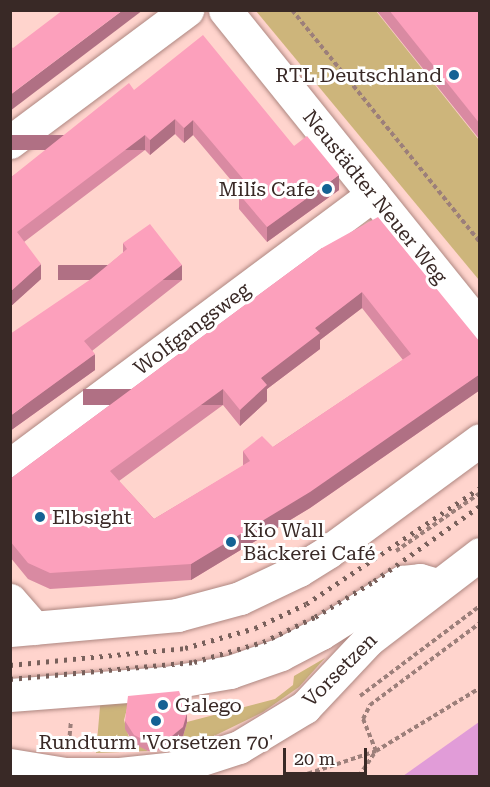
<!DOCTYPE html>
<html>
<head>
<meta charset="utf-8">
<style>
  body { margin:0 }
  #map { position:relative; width:490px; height:787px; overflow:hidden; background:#ffd4cd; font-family:"Roboto Serif",serif }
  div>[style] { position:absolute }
  .green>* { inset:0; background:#cdb57b }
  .water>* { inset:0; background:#e19cd8 }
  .path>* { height:4px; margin-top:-2px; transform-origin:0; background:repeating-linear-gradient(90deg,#9c7f7a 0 4.5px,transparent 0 7.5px) }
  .roads { filter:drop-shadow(0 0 2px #ae8781) drop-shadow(0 0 2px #ae8781) }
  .minor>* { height:33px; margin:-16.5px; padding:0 16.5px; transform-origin:16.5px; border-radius:16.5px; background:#fff }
  .major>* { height:33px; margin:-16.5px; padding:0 16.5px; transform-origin:16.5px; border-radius:16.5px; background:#fff }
  .rail>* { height:4.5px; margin-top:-2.25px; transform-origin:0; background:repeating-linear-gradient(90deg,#78605b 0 3px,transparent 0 9px) }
  .wall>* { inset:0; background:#d98aa2 }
  .shaded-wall>* { inset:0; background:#b07084; transform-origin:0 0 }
  .building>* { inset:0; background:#fca0bc }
  .dots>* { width:16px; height:16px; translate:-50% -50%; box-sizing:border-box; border:3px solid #fff; border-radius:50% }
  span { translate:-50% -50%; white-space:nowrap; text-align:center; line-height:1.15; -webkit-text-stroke:6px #fff; paint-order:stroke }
  .poi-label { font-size:20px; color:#392926 }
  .right { translate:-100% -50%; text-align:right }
  .left { translate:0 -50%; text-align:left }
  .street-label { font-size:20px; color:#392926 }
  .frame { position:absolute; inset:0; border:12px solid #392926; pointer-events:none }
  .scale { position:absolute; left:283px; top:748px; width:84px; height:27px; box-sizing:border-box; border:3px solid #392926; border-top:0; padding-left:8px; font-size:18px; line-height:21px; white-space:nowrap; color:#392926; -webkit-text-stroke:4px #fff; paint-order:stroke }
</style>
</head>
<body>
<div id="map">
  <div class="green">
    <i style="clip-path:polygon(256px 11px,376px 11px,479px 140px,479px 280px)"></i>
    <i style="clip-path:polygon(325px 658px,299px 687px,263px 712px,214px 736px,173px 747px,183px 736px,187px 722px,275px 699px,293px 685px,294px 676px)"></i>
    <i style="clip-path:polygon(149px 689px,128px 705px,124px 720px,129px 738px,148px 751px,96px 753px,101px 695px)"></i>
  </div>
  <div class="water">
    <i style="clip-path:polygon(479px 722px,479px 776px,403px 776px)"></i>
  </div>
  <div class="path">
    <i style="left:292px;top:10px;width:299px;rotate:51deg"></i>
    <i style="left:396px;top:551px;width:102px;rotate:-34.6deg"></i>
    <i style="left:360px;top:696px;width:150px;rotate:-36.9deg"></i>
    <i style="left:69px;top:743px;width:22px;rotate:-85deg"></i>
    <i style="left:301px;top:776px;width:79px;rotate:-18.4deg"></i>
    <i style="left:376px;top:751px;width:122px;rotate:-31.2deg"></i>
    <i style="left:359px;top:776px;width:30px;rotate:-56deg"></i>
    <i style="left:376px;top:751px;width:35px;rotate:-112deg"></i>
    <i style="left:363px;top:719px;width:16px;rotate:-63deg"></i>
    <i style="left:370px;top:705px;width:137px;rotate:-36.7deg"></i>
  </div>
  <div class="roads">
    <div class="minor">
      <i style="left:225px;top:10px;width:407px;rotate:51.2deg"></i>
      <i style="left:10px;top:142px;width:221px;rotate:-36.7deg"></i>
      <i style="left:10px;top:465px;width:453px;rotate:-36.7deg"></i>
      <i style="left:10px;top:600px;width:37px;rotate:49deg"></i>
      <i style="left:10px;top:695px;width:156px;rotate:-4.4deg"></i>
      <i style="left:166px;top:683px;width:65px;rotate:-9.8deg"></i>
      <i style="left:230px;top:672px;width:54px;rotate:-19.4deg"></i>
      <i style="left:281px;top:654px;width:45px;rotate:-27.7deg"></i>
      <i style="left:321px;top:633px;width:96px;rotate:-32.2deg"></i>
      <i style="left:402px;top:582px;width:18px;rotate:-6deg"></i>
      <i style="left:420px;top:580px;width:19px;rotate:16deg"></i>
    </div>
    <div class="major">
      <i style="left:10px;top:630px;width:168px;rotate:-5.1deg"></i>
      <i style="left:177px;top:615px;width:65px;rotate:-15.1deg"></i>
      <i style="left:240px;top:598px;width:65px;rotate:-25.4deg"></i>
      <i style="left:299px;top:570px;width:36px;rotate:-32deg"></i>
      <i style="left:329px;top:551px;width:187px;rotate:-36.3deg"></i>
      <i style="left:10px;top:765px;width:56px;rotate:9.3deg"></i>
      <i style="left:65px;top:774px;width:55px"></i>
      <i style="left:120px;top:774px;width:54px;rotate:-6.3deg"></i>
      <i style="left:174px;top:768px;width:68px;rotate:-17.9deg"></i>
      <i style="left:239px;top:747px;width:77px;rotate:-31.2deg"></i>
      <i style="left:305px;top:707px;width:93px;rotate:-46.7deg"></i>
      <i style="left:369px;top:639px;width:140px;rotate:-37.4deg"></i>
    </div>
  </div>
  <div class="rail">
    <i style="left:10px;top:665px;width:176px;rotate:-5.5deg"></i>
    <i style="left:185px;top:648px;width:73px;rotate:-15.9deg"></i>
    <i style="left:255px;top:628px;width:56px;rotate:-25.2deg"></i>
    <i style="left:306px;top:604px;width:209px;rotate:-33.7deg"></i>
    <i style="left:10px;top:679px;width:185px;rotate:-5.3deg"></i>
    <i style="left:194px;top:662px;width:72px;rotate:-16.2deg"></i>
    <i style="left:263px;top:642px;width:58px;rotate:-25.7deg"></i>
    <i style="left:315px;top:617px;width:69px;rotate:-31.4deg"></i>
    <i style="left:374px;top:581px;width:130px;rotate:-35.3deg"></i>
  </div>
  <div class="wall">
    <i style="clip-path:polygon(376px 10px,480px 10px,480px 140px)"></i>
    <i style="clip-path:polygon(134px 90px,294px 146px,339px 190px,267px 242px,239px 209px,239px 194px,241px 192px,193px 135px,184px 143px,175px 134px,150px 155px,145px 150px,24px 242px,41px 279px,10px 307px,10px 178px)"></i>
    <i style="clip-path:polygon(123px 243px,182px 280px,92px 351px,95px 370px,10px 431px,91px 279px,123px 253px)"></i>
    <i style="clip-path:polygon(evenodd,322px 248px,480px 342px,480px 390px,310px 508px,191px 580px,50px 589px,28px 579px,10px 557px,10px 479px,322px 248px,362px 308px,403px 360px,273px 447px,243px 451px,243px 466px,154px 519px,119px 481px,223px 405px,240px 426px,267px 401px,267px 389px,320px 349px,320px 340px,362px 308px)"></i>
    <i style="clip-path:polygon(125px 721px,187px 722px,183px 736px,166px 750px,148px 751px,134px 744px,125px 729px)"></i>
  </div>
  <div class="shaded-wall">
    <i style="clip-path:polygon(123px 10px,143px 10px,10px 111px,10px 95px)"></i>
    <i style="clip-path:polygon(175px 119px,175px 134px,150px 155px,150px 140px)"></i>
    <i style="clip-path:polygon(193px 120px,193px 135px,184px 143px,184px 128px)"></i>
    <i style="left:145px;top:135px;width:15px;height:161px;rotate:90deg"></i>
    <i style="clip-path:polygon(339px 175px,339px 190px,267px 242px,267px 227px)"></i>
    <i style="clip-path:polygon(41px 264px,41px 279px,10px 307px,10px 292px)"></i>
    <i style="left:182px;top:265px;width:15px;height:124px;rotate:90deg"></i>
    <i style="clip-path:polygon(362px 292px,362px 308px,320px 340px,320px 349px,267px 389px,267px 401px,240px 426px,240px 410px,261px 378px,315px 328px)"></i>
    <i style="clip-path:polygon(95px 354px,95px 370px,10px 431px,10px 416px)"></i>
    <i style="clip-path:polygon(480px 374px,480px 390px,310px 508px,191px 580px,191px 564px)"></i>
    <i style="left:223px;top:389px;width:16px;height:140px;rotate:90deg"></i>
    <i style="clip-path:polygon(187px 713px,187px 722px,183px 736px,166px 750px,166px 741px)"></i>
  </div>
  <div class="building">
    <i style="clip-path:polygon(63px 10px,123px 10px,10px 95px,10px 46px,13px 48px)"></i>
    <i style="clip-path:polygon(389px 10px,480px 10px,480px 124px)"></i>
    <i style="clip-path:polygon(203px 35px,294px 146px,307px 136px,339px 175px,267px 227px,239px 194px,249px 186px,193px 120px,184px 128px,175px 119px,150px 140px,145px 135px,17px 232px,41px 264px,10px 292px,10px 178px,129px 83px,134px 90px)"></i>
    <i style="clip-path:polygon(evenodd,378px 217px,480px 342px,480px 374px,310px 492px,191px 564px,50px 573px,28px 563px,10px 541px,10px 479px,322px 248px,378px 217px,362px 292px,411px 354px,273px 447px,262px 436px,243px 451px,250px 461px,154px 519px,110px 471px,223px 389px,240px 410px,267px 385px,261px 378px,320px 333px,315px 328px,362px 292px)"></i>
    <i style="clip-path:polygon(150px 224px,182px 265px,84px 341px,95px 354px,10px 416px,10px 334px,91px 279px,127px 249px,123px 243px)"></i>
    <i style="clip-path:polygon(179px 691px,187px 713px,183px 727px,166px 741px,148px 742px,134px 735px,125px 721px,128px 696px)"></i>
  </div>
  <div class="dots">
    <i style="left:454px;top:75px;background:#146294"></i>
    <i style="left:327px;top:189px;background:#146294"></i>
    <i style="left:40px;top:517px;background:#146294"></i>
    <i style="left:231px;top:542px;background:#146294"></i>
    <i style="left:163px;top:705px;background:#146294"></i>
    <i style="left:156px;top:721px;background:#146294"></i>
  </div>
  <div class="poi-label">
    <span class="right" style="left:442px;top:75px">RTL Deutschland</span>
    <span class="right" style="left:315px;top:189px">Mili´s Cafe</span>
    <span class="left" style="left:52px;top:517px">Elbsight</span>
    <span class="left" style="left:243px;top:542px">Kio Wall<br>Bäckerei Café</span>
    <span class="left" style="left:175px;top:705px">Galego</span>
    <span style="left:156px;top:742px">Rundturm 'Vorsetzen 70'</span>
  </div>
  <div class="street-label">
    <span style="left:375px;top:197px;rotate:51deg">Neustädter Neuer Weg</span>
    <span style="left:192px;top:329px;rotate:-37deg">Wolfgangsweg</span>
    <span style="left:340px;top:670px;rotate:-45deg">Vorsetzen</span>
  </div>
  <div class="frame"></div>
  <div class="scale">20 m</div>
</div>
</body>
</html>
